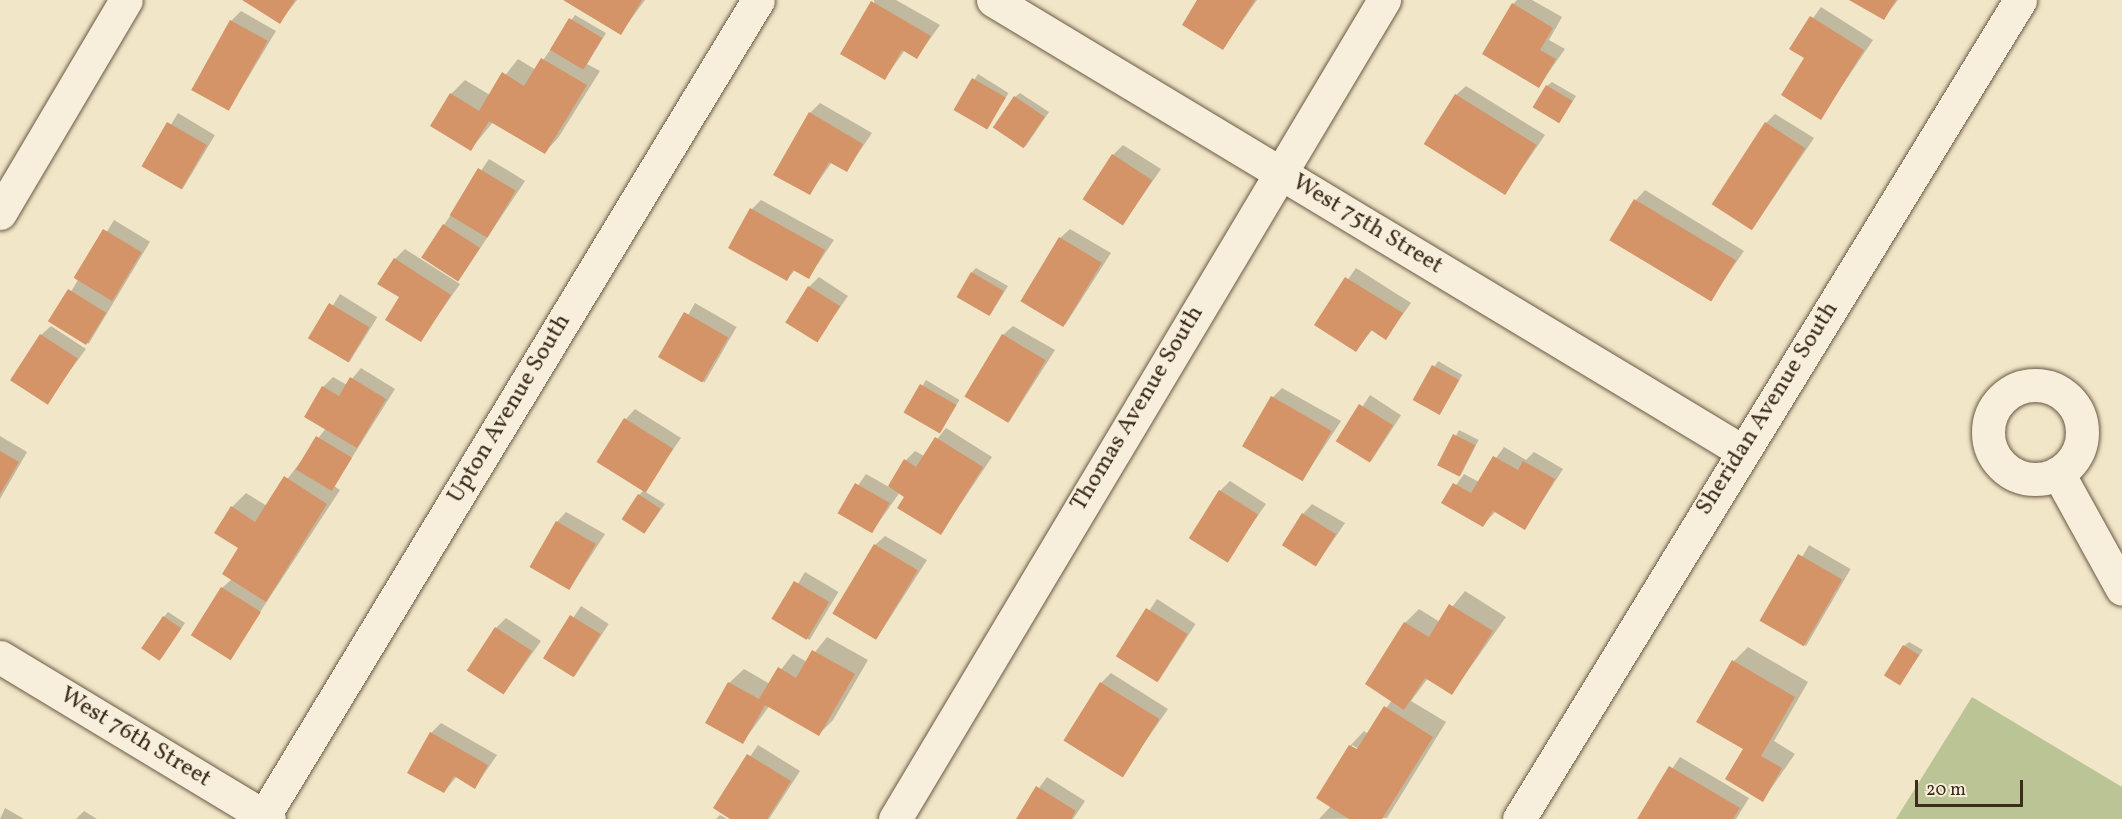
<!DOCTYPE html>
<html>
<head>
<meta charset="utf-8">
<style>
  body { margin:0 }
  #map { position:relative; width:2122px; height:819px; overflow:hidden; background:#f2e6c8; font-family:Vollkorn,serif }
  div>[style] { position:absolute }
  .green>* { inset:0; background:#bbc495 }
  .shadow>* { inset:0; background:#0003; transform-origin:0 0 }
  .building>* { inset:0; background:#d59368; transform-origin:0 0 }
  .roads { filter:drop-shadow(0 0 2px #6a5a46) drop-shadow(0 0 2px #6a5a46) }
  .street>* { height:33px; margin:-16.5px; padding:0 16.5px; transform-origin:16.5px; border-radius:16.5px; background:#f7efdb }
  .street>.ring { margin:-16.5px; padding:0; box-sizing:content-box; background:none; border:33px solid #f7efdb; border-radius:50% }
  .secondary>* { height:33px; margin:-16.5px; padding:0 16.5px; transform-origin:16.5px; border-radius:16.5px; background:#f7efdb }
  span { translate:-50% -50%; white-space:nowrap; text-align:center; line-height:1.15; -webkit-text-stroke:4.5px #f7efdb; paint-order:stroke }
  .street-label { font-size:24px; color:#3d2c1b }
  .scale { position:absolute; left:1915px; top:780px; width:108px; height:27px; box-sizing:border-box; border:3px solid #3d2c1b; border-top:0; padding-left:8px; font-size:18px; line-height:21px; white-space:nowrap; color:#3d2c1b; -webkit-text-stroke:4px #f7efdb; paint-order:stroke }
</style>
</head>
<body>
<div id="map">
  <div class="green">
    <i style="clip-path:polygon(1972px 697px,2122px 787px,2122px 819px,1896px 819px)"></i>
  </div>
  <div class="shadow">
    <i style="clip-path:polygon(245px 0,297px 0,280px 22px)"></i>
    <i style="clip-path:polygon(565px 0,645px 0,620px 34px)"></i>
    <i style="clip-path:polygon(874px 0,896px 0,940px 25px,917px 57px,905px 50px,885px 78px)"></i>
    <i style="clip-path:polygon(1199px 0,1257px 0,1223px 48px)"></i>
    <i style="clip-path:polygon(1517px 0,1532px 0,1562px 17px,1549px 40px,1565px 49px,1539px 86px,1513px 4px)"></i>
    <i style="clip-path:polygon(1852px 0,1898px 0,1884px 18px)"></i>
    <i style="clip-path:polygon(1821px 7px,1873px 40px,1820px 118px,1807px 57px,1792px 48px)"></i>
    <i style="clip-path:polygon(241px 11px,276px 31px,229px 109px,231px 21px)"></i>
    <i style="clip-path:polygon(575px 15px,606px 33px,587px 64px,600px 71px,558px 138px,544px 153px,493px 122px,471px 149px,451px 94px,465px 80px,490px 95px,518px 59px,536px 70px)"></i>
    <i style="left:978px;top:74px;width:36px;height:42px;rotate:32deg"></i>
    <i style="clip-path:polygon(1552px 82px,1576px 96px,1560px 121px,1547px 86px)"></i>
    <i style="clip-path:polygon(1466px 86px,1545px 135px,1505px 193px,1456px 95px)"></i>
    <i style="clip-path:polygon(1020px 93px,1049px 112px,1025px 147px,1015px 97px)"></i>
    <i style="clip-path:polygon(820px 103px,872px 133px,847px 170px,832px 162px,810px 193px,810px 113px)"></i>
    <i style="left:178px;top:113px;width:43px;height:63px;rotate:31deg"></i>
    <i style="clip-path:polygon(1775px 114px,1814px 138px,1753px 228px,1766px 123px)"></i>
    <i style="clip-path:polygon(1123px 145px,1161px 169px,1123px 224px,1113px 155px)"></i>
    <i style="clip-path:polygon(489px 159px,525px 181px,459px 280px,444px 225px)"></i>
    <i style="clip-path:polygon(1645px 190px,1744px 251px,1710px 300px,1636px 200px)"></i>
    <i style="clip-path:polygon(761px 200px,834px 240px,809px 277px,796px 269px,787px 279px,752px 209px)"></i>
    <i style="left:114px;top:220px;width:42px;height:119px;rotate:31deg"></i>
    <i style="clip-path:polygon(1070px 229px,1111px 253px,1065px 325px,1060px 238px)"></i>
    <i style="clip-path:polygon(405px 249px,460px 284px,420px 341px,401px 297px,395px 259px)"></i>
    <i style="clip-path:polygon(976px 268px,1008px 286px,990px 315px,972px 272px)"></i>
    <i style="clip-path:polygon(1356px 268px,1411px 303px,1386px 338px,1373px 329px,1356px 350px,1316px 325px)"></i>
    <i style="clip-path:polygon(819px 277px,848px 296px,817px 340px,809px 287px)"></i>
    <i style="left:340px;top:294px;width:44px;height:53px;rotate:32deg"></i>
    <i style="left:695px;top:303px;width:48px;height:64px;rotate:30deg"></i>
    <i style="clip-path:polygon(51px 326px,86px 349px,46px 403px,41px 335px)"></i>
    <i style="clip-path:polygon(1013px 326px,1055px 350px,1009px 422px,1003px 335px)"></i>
    <i style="left:1438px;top:361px;width:28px;height:45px;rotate:30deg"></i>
    <i style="clip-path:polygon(361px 368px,395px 389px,334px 486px,340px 490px,230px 658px,222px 588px,232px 579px,240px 548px,232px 507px,246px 493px,267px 506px,326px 428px,323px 387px,333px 377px,347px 385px)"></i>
    <i style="left:926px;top:380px;width:39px;height:37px;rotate:31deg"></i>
    <i style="clip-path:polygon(1282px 388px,1341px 421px,1303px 479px,1273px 397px)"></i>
    <i style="left:1370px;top:395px;width:37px;height:55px;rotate:33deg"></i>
    <i style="clip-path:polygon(635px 409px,681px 438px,644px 491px,665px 504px,645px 532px,639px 495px,644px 490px,626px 419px)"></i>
    <i style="clip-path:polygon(946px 428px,992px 457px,941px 533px,900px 492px,872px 532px,839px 513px,866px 474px,889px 487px,906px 460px,915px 451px,924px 456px)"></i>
    <i style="left:1459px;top:430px;width:22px;height:40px;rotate:27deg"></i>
    <i style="clip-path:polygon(0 436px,27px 452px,0 499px)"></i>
    <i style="clip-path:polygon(1504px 447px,1526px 460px,1534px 452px,1563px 469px,1525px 528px,1496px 511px,1483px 525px,1443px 503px,1464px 474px,1479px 482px)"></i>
    <i style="clip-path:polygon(1230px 481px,1266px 504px,1227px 560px,1220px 491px)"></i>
    <i style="clip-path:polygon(1312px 504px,1345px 523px,1317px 564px,1303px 514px)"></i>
    <i style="clip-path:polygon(566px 512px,605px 534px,570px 588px,557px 522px)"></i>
    <i style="clip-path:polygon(885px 536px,927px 560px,877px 638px,875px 545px)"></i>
    <i style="left:1809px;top:545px;width:48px;height:89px;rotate:30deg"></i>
    <i style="left:805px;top:572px;width:39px;height:56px;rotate:31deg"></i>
    <i style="clip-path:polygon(evenodd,1465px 591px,1506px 617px,1452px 693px,1428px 678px,1411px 701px,1446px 722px,1387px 818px,1319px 819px,1331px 806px,1318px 798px,1350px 746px,1364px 731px,1368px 734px,1392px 700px,1405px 623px,1419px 609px,1440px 622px,1465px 591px,1352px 745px,1364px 752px,1352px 748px,1352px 745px)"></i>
    <i style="left:1157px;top:599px;width:46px;height:68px;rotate:33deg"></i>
    <i style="left:581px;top:606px;width:33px;height:62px;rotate:33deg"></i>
    <i style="clip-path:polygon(168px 612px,185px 623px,161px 659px,164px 617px)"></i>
    <i style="clip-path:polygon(506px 618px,541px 641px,504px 693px,496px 628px)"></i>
    <i style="clip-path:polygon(827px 637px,868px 660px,833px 720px,819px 734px,770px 705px,743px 742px,729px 683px,744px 669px,770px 684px,793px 654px,807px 662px)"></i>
    <i style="clip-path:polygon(1909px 642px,1923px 650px,1900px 684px,1904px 646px)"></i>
    <i style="clip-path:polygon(1748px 647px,1808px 682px,1774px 741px,1795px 754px,1763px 800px,1745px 748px,1734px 661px)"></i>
    <i style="clip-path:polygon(1111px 673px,1168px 709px,1122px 775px,1101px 683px)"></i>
    <i style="clip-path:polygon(441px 723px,497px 755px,475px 787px,457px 776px,444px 792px,431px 733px)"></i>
    <i style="clip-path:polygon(758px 745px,800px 771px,769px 819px,731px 819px,715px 808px)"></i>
    <i style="clip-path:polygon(1680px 757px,1749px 798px,1736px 819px,1639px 819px)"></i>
    <i style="clip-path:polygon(1047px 777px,1085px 801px,1073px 819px,1017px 819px)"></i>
    <i style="clip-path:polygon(5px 808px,24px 819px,0 819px)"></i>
    <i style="clip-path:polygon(84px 811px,97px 819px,76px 819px)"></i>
    <i style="clip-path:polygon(720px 815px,727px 819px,716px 819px)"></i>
  </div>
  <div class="building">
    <i style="clip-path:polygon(242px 0,295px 0,280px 24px)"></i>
    <i style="clip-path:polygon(563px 0,642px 0,621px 35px)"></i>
    <i style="clip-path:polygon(1197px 0,1255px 0,1223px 50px,1182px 25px)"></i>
    <i style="clip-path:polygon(1849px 0,1896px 0,1884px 20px)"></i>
    <i style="clip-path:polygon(871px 1px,931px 36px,917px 59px,902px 50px,885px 80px,840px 54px)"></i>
    <i style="clip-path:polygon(1512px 3px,1553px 28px,1540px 50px,1556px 59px,1539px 88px,1482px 54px)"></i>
    <i style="clip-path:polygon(1810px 16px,1864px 50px,1821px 120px,1781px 95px,1804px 58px,1789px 49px)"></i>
    <i style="left:569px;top:18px;width:39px;height:37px;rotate:31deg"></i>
    <i style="left:230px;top:20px;width:43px;height:80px;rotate:29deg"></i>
    <i style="clip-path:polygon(541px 58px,587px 85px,545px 154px,489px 121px,471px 151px,430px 126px,450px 93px,479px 111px,502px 72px,524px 86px)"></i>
    <i style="left:972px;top:78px;width:39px;height:37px;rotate:30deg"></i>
    <i style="left:1546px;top:85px;width:31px;height:26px;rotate:31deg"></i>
    <i style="left:1455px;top:94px;width:96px;height:59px;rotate:32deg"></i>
    <i style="left:1014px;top:96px;width:37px;height:38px;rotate:34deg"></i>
    <i style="clip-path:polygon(809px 112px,863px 144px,847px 172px,829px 162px,810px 195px,773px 175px)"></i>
    <i style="left:167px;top:122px;width:46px;height:51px;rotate:30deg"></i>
    <i style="left:1765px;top:122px;width:48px;height:98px;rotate:33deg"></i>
    <i style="left:1112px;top:154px;width:48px;height:54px;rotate:33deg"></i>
    <i style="left:478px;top:168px;width:44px;height:55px;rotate:31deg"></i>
    <i style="left:1634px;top:199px;width:119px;height:48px;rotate:31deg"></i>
    <i style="clip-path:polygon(750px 208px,825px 250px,809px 279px,793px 270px,787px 281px,728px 248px)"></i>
    <i style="left:443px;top:224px;width:44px;height:40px;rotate:33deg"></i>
    <i style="left:103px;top:229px;width:45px;height:57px;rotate:31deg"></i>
    <i style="left:1059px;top:237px;width:50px;height:75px;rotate:31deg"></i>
    <i style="clip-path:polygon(394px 258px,451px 295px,421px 342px,385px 320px,399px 297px,377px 284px)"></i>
    <i style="left:971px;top:272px;width:38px;height:29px;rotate:30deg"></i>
    <i style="clip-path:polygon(1345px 277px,1403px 313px,1386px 340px,1371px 330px,1356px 352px,1314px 325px)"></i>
    <i style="left:808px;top:286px;width:38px;height:43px;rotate:32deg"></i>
    <i style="left:68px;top:289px;width:45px;height:38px;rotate:32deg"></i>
    <i style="left:329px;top:303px;width:47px;height:41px;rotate:31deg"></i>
    <i style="left:684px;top:312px;width:51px;height:52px;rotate:30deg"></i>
    <i style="left:40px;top:334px;width:45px;height:55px;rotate:33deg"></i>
    <i style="left:1002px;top:334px;width:51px;height:73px;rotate:31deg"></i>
    <i style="left:1432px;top:365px;width:31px;height:40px;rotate:29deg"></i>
    <i style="clip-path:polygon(350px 377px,386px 399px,357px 448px,304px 417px,322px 386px,339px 396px)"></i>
    <i style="left:920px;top:384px;width:42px;height:33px;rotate:30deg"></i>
    <i style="left:1271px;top:396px;width:70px;height:58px;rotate:30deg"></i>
    <i style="left:1359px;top:404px;width:40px;height:44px;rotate:32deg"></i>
    <i style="left:624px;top:418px;width:58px;height:52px;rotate:32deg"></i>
    <i style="left:1453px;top:434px;width:25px;height:35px;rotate:27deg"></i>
    <i style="left:316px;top:436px;width:42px;height:39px;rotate:31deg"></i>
    <i style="clip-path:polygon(935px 437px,983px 467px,941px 535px,897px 508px,904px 497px,888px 486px,904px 459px,916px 467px)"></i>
    <i style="clip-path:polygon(0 451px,19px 462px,0 494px)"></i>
    <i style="clip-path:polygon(1493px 456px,1518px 470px,1523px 461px,1555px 479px,1525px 530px,1493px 511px,1483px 527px,1441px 503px,1453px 483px,1471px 493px)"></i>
    <i style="clip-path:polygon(284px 476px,327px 504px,266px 602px,222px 574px,238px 548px,214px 533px,231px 506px,255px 522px)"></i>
    <i style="left:855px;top:483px;width:40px;height:35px;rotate:30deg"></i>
    <i style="left:1219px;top:490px;width:46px;height:57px;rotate:32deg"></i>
    <i style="left:638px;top:494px;width:27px;height:30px;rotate:33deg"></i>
    <i style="left:1302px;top:513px;width:40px;height:38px;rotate:32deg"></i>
    <i style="left:556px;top:521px;width:46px;height:53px;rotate:30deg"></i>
    <i style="left:874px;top:544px;width:51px;height:81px;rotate:31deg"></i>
    <i style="left:1798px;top:554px;width:51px;height:77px;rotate:30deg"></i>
    <i style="left:794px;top:581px;width:41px;height:44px;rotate:31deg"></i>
    <i style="left:221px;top:587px;width:47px;height:57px;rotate:32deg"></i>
    <i style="clip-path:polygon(1449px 604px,1493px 631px,1452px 695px,1425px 678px,1404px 710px,1365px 684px,1404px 622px,1429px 637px)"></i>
    <i style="left:1146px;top:608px;width:49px;height:57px;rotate:32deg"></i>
    <i style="left:570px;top:615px;width:36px;height:51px;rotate:32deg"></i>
    <i style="left:163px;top:616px;width:22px;height:39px;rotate:34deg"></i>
    <i style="left:495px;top:627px;width:44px;height:52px;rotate:33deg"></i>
    <i style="left:1903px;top:645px;width:19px;height:36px;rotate:32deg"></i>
    <i style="clip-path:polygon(812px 650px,855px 674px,819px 736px,765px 705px,743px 744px,705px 723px,728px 682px,759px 699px,778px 667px,796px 678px)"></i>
    <i style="clip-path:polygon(1732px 660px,1795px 697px,1761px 756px,1782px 768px,1763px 802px,1725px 779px,1743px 749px,1696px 722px)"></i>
    <i style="left:1100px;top:682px;width:70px;height:69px;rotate:32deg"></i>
    <i style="clip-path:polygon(1384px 706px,1433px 737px,1382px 819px,1349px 819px,1316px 798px,1349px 745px,1357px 749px)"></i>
    <i style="clip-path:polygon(430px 732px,488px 765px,475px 789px,454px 776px,444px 793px,407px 773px)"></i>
    <i style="clip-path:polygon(747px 754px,791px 781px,767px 819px,730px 819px,713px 808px)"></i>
    <i style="clip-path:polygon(1669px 766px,1740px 808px,1733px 819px,1637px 819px)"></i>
    <i style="clip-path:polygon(1036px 786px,1076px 811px,1071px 819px,1016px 819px)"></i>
  </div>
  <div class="roads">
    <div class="street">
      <i style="left:993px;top:0;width:874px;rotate:31.05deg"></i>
      <i style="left:0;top:213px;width:247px;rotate:-59.4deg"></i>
      <i class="ring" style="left:1988px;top:385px;width:61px;height:61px"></i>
      <i style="left:2058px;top:473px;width:132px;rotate:61.1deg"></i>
      <i style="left:262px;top:819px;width:957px;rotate:-58.8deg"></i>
      <i style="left:895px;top:819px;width:954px;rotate:-59.16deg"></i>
      <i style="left:1519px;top:819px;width:960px;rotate:-58.54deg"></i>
    </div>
    <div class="secondary">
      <i style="left:0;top:657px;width:314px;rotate:31.1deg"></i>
    </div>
  </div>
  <div class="street-label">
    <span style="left:1367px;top:225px;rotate:31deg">West 75th Street</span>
    <span style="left:510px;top:409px;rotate:-59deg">Upton Avenue South</span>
    <span style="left:1138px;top:409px;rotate:-59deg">Thomas Avenue South</span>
    <span style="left:1768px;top:409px;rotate:-58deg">Sheridan Avenue South</span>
    <span style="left:135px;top:738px;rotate:31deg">West 76th Street</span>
  </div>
  <div class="scale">20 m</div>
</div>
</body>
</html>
